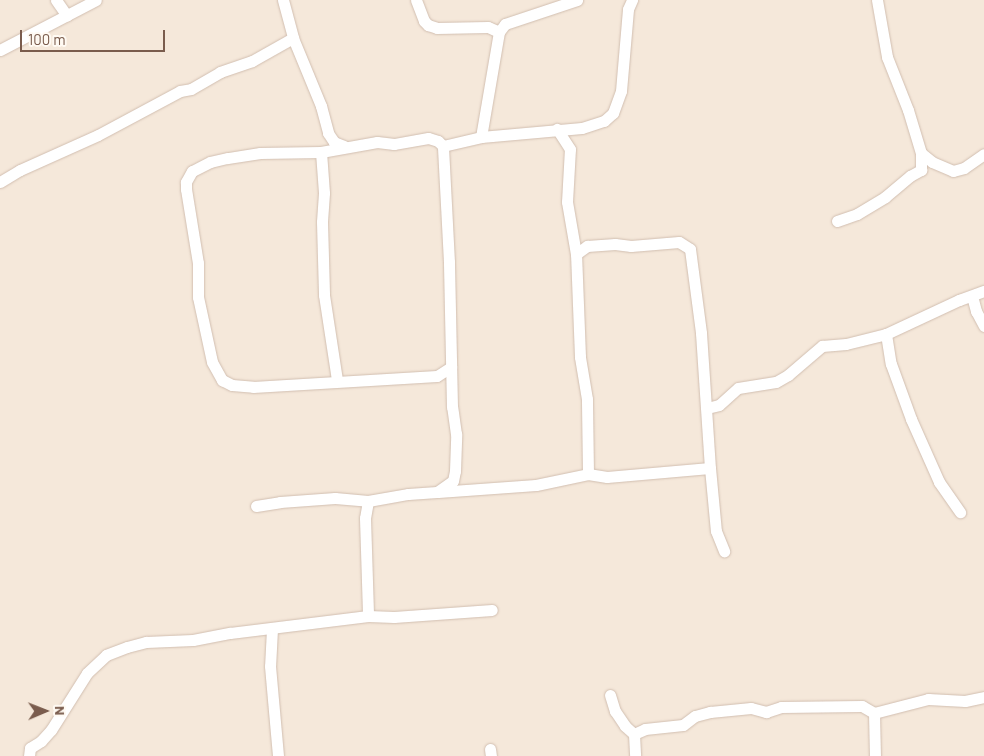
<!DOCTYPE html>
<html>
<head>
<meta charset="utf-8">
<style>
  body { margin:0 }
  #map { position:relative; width:984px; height:756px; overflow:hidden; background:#fdf6ec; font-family:Barlow,sans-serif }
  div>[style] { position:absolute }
  .residential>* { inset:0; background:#f5e8da; transform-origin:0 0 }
  .roads { filter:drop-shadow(0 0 1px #d1beb0) drop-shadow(0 0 1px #d1beb0) }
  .minor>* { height:11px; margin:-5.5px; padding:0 5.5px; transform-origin:5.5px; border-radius:5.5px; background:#fff }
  span { translate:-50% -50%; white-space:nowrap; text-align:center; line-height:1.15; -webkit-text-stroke:5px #fffaf3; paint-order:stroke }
  .north { position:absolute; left:20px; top:686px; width:50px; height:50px; -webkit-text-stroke:4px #fffaf3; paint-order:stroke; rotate:89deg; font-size:14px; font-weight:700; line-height:20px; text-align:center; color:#7a5c4d }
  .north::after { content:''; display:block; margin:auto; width:18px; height:22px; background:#7a5c4d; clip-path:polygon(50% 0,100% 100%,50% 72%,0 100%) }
  .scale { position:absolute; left:20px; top:30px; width:145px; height:22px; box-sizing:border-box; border:2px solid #7a5c4d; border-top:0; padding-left:6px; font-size:15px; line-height:18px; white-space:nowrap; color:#7a5c4d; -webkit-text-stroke:4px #fffaf3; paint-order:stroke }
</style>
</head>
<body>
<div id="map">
  <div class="residential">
    <i style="left:0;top:0;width:984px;height:756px"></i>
  </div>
  <div class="roads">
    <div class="minor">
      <i style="left:56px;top:0;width:19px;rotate:55deg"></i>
      <i style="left:283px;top:0;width:39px;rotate:75deg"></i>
      <i style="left:293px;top:38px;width:74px;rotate:67.6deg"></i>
      <i style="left:321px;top:106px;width:28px;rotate:75deg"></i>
      <i style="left:328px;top:133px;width:11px;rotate:56deg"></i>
      <i style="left:334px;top:142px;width:11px;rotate:22deg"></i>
      <i style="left:416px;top:0;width:22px;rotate:69deg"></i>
      <i style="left:424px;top:21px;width:6px;rotate:45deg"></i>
      <i style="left:428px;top:25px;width:9px;rotate:18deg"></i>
      <i style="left:437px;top:28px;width:51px;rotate:-1.1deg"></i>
      <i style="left:488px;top:27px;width:12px;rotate:24deg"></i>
      <i style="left:877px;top:0;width:58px;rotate:80deg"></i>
      <i style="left:887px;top:57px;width:57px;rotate:68.4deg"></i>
      <i style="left:908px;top:110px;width:45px;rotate:73.2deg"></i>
      <i style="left:921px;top:153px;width:14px;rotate:39deg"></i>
      <i style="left:932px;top:162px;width:23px;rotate:23deg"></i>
      <i style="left:953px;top:171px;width:11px;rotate:-15deg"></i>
      <i style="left:964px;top:168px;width:24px;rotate:-35deg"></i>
      <i style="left:0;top:50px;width:108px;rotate:-27.5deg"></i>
      <i style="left:481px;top:137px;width:107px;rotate:-80.3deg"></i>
      <i style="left:499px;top:32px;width:10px;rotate:-53deg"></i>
      <i style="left:505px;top:24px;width:76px;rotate:-18.4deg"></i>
      <i style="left:443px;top:146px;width:39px;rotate:-13deg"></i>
      <i style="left:481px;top:137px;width:101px;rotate:-5.1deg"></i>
      <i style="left:582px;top:128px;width:23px;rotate:-18deg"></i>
      <i style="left:604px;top:121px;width:12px;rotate:-42deg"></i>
      <i style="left:613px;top:113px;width:23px;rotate:-70deg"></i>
      <i style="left:621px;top:91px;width:82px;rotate:-85.1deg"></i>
      <i style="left:628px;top:9px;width:10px;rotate:-66deg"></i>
      <i style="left:321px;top:152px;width:41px;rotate:85.8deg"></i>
      <i style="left:324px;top:193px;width:29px;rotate:94deg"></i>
      <i style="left:322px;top:222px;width:73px;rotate:88.4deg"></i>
      <i style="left:324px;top:295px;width:86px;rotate:81.3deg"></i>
      <i style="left:0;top:182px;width:23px;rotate:-31deg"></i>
      <i style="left:20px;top:170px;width:85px;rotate:-24.2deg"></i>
      <i style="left:98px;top:135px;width:93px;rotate:-28.2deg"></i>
      <i style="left:180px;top:91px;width:11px;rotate:-10deg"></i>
      <i style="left:191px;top:89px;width:34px;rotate:-30deg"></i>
      <i style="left:220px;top:72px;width:34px;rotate:-19deg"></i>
      <i style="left:252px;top:61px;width:47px;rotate:-29.3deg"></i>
      <i style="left:837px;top:221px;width:21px;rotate:-19deg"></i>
      <i style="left:857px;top:214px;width:33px;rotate:-31deg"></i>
      <i style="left:885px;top:197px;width:33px;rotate:-40deg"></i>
      <i style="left:910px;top:176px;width:13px;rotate:-29deg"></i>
      <i style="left:921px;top:170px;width:17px;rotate:-90deg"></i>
      <i style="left:576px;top:254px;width:14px;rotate:-36deg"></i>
      <i style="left:587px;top:246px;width:28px;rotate:-4deg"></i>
      <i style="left:615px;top:244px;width:16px;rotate:7deg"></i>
      <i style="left:631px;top:246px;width:48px;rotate:-4.8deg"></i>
      <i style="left:679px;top:242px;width:13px;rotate:32deg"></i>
      <i style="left:690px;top:249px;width:85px;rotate:82.5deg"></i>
      <i style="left:701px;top:333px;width:135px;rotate:86.2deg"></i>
      <i style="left:972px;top:296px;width:16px;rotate:75deg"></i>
      <i style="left:976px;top:311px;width:17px;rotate:62deg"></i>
      <i style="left:886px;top:334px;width:30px;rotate:81deg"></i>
      <i style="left:891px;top:364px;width:59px;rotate:70deg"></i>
      <i style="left:911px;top:419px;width:69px;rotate:66deg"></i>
      <i style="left:939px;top:482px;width:37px;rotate:55deg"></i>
      <i style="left:707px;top:408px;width:12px;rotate:-14deg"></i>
      <i style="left:719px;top:405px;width:25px;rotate:-42deg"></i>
      <i style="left:738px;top:388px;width:38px;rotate:-9deg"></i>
      <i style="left:776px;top:382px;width:14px;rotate:-30deg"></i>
      <i style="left:788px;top:375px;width:45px;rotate:-40.5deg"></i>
      <i style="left:822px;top:346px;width:24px;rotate:-5deg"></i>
      <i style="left:846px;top:344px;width:41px;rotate:-14deg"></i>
      <i style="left:886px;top:334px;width:81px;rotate:-25deg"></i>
      <i style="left:959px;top:300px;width:27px;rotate:-20deg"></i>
      <i style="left:588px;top:474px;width:19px;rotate:9deg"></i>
      <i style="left:607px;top:477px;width:103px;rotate:-5deg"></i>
      <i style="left:710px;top:468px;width:63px;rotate:84.6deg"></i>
      <i style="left:716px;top:531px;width:22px;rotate:68deg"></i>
      <i style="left:438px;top:492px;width:98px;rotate:-4.1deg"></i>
      <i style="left:536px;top:485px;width:53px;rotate:-11.9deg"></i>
      <i style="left:588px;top:474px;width:75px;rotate:-90.8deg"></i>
      <i style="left:587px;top:399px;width:43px;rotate:-99.5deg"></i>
      <i style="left:580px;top:357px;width:103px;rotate:-92.2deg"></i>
      <i style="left:576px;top:254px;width:53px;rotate:-99.8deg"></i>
      <i style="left:567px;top:202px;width:53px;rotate:-86.8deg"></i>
      <i style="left:570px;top:149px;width:24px;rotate:-123deg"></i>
      <i style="left:368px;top:501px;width:17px;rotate:100deg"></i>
      <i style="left:365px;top:518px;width:98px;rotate:88.2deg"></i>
      <i style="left:256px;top:506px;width:24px;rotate:-9deg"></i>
      <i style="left:280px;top:502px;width:55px;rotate:-4.2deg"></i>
      <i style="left:335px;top:498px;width:33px;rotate:5deg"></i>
      <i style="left:368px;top:501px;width:41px;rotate:-9.9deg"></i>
      <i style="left:408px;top:494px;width:29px;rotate:-4deg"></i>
      <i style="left:437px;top:492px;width:19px;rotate:-35deg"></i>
      <i style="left:453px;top:481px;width:10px;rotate:-79deg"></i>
      <i style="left:455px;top:471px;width:37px;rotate:-88deg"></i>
      <i style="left:456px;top:434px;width:27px;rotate:-98deg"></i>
      <i style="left:452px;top:407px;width:145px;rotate:-91.2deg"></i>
      <i style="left:449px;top:262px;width:116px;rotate:-93deg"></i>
      <i style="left:443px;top:146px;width:7px;rotate:-135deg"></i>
      <i style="left:438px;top:141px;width:10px;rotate:-163deg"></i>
      <i style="left:428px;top:138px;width:35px;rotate:170deg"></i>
      <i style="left:394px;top:144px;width:17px;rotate:-173deg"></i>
      <i style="left:377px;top:142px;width:57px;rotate:169.9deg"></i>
      <i style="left:321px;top:152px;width:61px;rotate:179.1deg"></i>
      <i style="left:260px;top:153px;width:33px;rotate:171deg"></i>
      <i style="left:227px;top:158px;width:17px;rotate:167deg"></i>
      <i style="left:210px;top:162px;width:20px;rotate:153deg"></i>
      <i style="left:192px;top:171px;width:13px;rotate:119deg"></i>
      <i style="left:186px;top:182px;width:7px;rotate:90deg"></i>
      <i style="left:186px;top:189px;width:75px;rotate:80.8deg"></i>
      <i style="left:198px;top:263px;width:34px;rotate:90deg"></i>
      <i style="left:198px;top:297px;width:66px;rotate:77.8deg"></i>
      <i style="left:212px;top:362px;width:21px;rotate:61deg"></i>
      <i style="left:222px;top:380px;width:11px;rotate:27deg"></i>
      <i style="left:232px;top:385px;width:21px;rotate:5deg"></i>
      <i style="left:253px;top:387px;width:184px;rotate:-3.4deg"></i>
      <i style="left:437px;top:376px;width:17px;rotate:-33deg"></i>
      <i style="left:272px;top:629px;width:37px;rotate:93deg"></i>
      <i style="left:270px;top:666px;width:90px;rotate:84.9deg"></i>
      <i style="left:610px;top:695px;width:17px;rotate:73deg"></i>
      <i style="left:615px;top:711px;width:18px;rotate:56deg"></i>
      <i style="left:625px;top:726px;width:12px;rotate:42deg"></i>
      <i style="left:634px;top:734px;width:22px;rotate:87deg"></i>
      <i style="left:874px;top:713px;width:43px;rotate:88.7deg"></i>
      <i style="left:634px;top:734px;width:12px;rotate:-24deg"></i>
      <i style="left:645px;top:729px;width:38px;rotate:-6deg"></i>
      <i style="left:683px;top:725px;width:15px;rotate:-37deg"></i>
      <i style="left:695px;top:716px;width:16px;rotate:-15deg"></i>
      <i style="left:710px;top:712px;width:41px;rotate:-5.6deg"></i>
      <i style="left:751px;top:708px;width:16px;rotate:15deg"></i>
      <i style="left:766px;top:712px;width:16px;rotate:-18deg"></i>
      <i style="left:781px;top:707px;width:81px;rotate:-0.7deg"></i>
      <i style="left:862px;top:706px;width:14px;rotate:30deg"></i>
      <i style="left:874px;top:713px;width:56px;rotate:-14.5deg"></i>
      <i style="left:928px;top:699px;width:37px;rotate:3deg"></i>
      <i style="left:965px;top:701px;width:19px;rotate:-12deg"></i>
      <i style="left:490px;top:749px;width:7px;rotate:82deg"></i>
      <i style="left:29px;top:756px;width:8px;rotate:-83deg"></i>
      <i style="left:30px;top:748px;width:13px;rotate:-32deg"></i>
      <i style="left:41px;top:741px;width:15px;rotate:-48deg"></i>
      <i style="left:51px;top:730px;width:67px;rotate:-57.7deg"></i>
      <i style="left:87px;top:673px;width:26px;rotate:-43deg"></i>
      <i style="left:106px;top:655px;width:22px;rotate:-21deg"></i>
      <i style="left:127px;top:647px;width:20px;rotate:-15deg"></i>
      <i style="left:146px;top:642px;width:47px;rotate:-2.4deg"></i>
      <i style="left:193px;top:640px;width:38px;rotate:-11deg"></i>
      <i style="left:230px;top:633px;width:139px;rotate:-7deg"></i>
      <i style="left:368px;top:616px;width:26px;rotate:2deg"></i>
      <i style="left:394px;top:617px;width:98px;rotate:-4.1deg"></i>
    </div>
  </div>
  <div class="north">N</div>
  <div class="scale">100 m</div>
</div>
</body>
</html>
